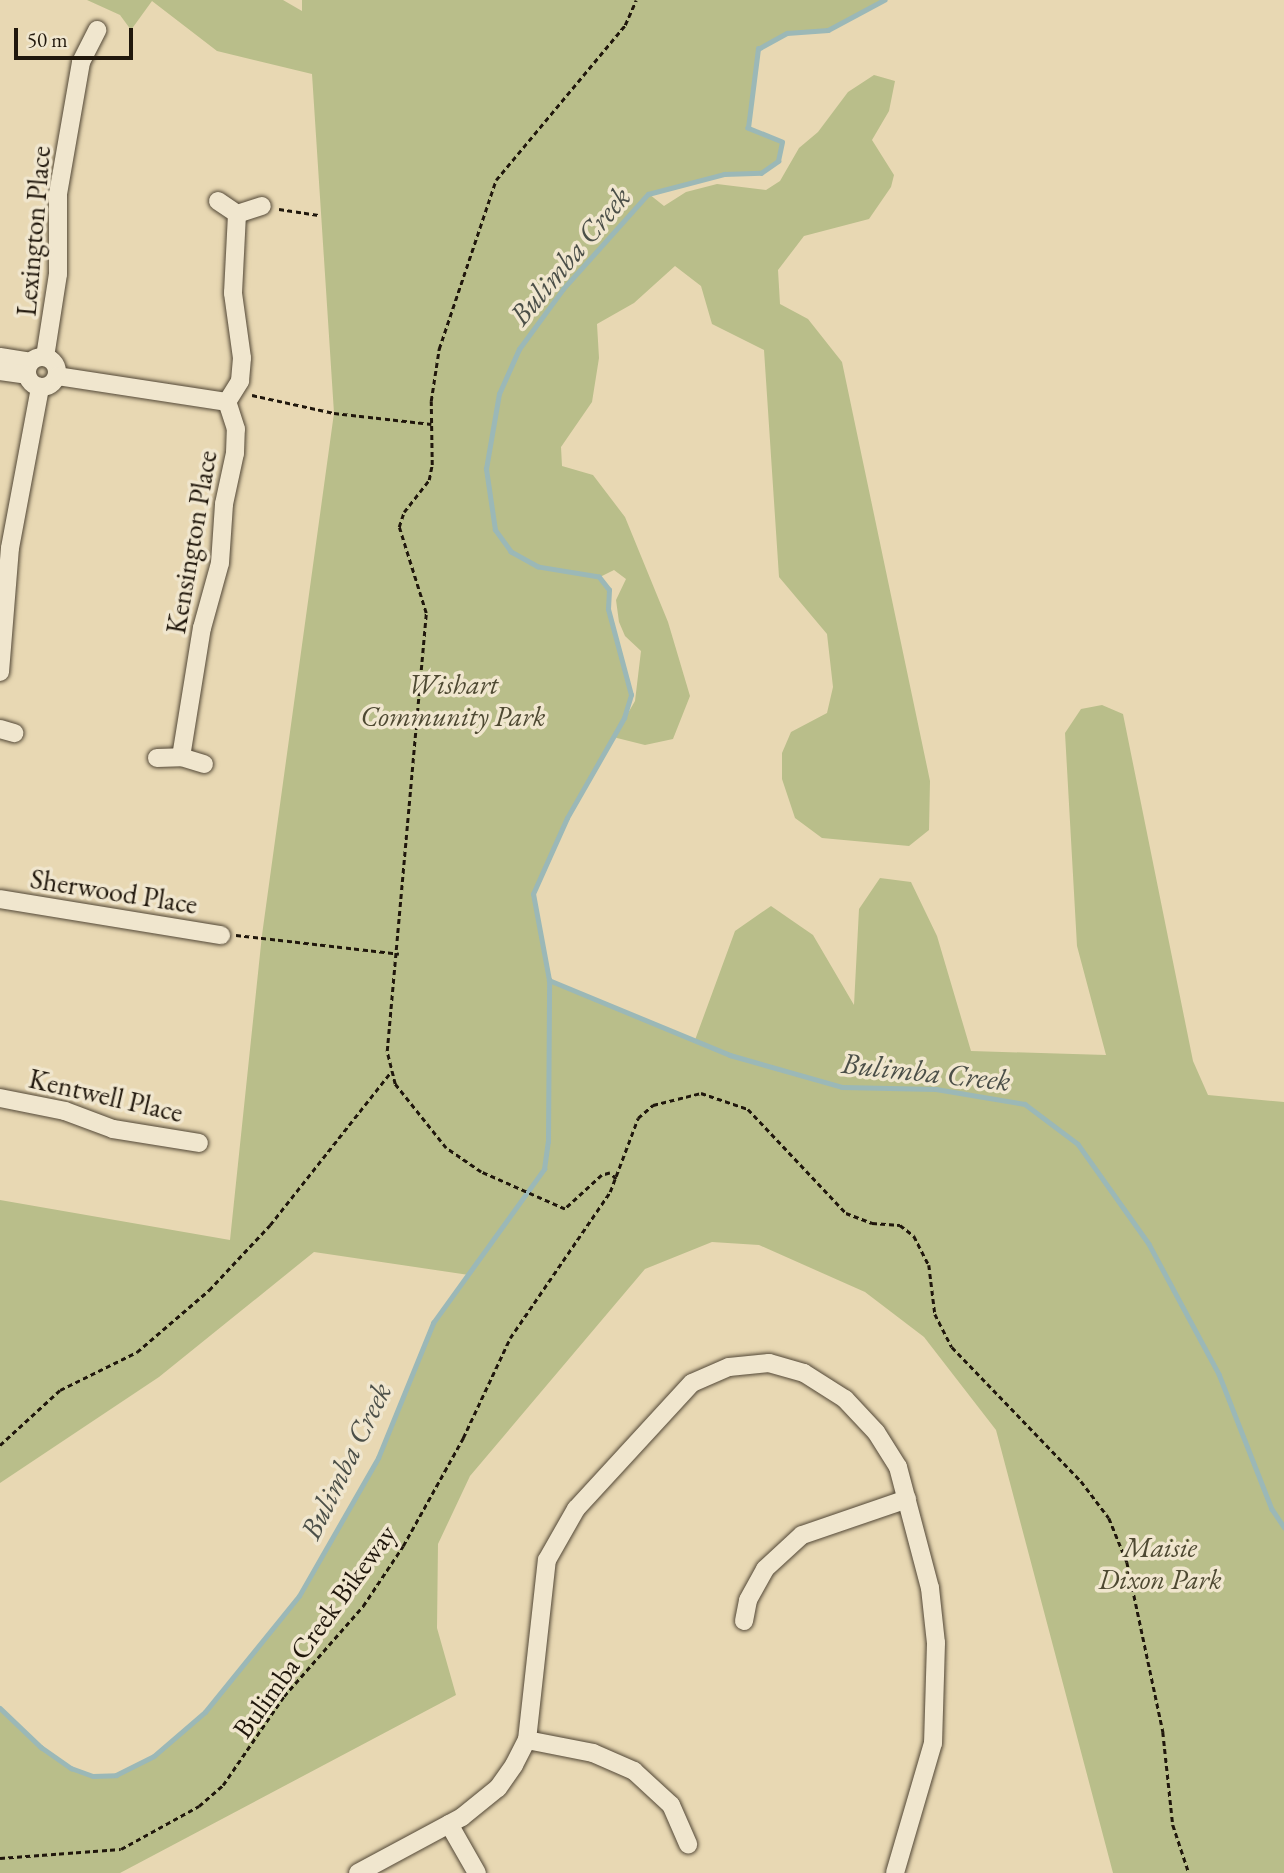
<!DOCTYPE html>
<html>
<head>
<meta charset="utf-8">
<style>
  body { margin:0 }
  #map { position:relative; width:1284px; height:1873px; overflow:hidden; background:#e8d8b3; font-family:"EB Garamond",serif }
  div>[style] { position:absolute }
  .green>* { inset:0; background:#b9be8a }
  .stream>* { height:4.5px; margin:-2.25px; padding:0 2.25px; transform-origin:2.25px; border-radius:2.25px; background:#9bb8b7 }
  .path>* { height:2.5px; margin-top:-1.25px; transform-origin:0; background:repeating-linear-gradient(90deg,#20170c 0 5px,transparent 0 8.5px) }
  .roads { filter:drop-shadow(0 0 2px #524736) drop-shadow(0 0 2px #524736) }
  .minor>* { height:18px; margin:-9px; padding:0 9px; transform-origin:9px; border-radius:9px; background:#f0e6ce }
  .minor>.ring { margin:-9px; padding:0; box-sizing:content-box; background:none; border:18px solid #f0e6ce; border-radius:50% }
  span { translate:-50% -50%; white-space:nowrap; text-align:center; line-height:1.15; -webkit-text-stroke:7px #f0e6ce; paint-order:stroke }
  .street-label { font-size:28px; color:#20170c }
  .park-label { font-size:28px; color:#4e4932; font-style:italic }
  .water-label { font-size:30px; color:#4b4f48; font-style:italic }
  .scale { position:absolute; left:14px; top:28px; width:119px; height:32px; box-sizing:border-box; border:4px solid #20170c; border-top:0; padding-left:9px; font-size:21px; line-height:24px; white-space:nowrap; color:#20170c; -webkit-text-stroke:5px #f0e6ce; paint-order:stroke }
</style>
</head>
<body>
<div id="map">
  <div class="green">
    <i style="clip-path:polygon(evenodd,87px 0,283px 0,302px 11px,302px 0,884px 0,828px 30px,787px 33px,758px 49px,748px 128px,782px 142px,778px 161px,761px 173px,724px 174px,649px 194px,664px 206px,686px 192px,717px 184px,766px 190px,780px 181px,799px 148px,818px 132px,848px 92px,874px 75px,895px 81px,889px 111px,872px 140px,894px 175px,891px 187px,869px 219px,804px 236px,778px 270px,780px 304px,808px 319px,842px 362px,930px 781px,929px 830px,909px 846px,822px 838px,795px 818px,782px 779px,782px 753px,791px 732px,827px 713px,833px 687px,827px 634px,779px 577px,764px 350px,712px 324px,701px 286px,675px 266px,634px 303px,597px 324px,599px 358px,592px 402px,561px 447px,562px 466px,593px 475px,625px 517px,668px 622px,690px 696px,673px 739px,645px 745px,613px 737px,567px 818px,533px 894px,549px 979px,695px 1040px,735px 931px,771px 906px,813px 935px,854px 1005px,859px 909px,880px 878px,911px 882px,937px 936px,971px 1051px,1106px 1055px,1077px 946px,1065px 733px,1081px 709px,1102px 705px,1123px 714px,1193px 1061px,1208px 1095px,1284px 1102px,1284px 1873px,1113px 1873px,996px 1430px,924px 1337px,865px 1292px,759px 1245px,712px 1242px,645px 1269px,470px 1476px,438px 1544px,437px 1628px,456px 1695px,120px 1873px,0 1873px,0 1708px,41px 1747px,71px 1768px,93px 1776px,116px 1775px,154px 1756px,205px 1712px,299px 1596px,378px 1458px,433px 1323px,469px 1275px,314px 1252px,159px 1377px,0 1483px,0 1200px,230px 1240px,262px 935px,334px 413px,312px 74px,217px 51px,152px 1px,131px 30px,120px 15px,87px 0,614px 570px,626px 579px,616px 600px,619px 622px,625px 636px,641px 651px,635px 701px,624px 720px,631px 695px,608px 609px,609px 590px,600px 577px,614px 570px)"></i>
  </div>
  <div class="stream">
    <i style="left:549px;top:980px;width:196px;rotate:22.5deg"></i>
    <i style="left:730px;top:1055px;width:116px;rotate:15.9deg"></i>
    <i style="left:842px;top:1087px;width:94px;rotate:1.2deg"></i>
    <i style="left:936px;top:1089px;width:90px;rotate:9.6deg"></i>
    <i style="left:1025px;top:1104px;width:66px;rotate:37deg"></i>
    <i style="left:1078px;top:1144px;width:123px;rotate:54.6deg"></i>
    <i style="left:1149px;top:1244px;width:148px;rotate:61.7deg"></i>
    <i style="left:1219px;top:1374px;width:145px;rotate:68.6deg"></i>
    <i style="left:1272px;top:1509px;width:22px;rotate:56deg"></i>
    <i style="left:0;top:1708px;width:57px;rotate:43.6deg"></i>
    <i style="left:41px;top:1747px;width:37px;rotate:35deg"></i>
    <i style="left:71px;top:1768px;width:23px;rotate:20deg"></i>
    <i style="left:93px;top:1776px;width:23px;rotate:-2deg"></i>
    <i style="left:116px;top:1775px;width:42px;rotate:-26.6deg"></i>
    <i style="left:154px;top:1756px;width:67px;rotate:-40.8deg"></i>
    <i style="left:205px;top:1712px;width:149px;rotate:-51deg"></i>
    <i style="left:299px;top:1596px;width:159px;rotate:-60.2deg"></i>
    <i style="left:378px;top:1458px;width:146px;rotate:-67.8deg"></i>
    <i style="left:433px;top:1323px;width:190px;rotate:-54.2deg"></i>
    <i style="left:544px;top:1169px;width:27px;rotate:-82deg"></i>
    <i style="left:548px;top:1142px;width:162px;rotate:-89.6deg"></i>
    <i style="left:549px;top:980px;width:87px;rotate:-100.5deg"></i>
    <i style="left:533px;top:894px;width:83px;rotate:-65.9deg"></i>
    <i style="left:567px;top:818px;width:115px;rotate:-60.3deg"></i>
    <i style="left:624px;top:718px;width:24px;rotate:-73deg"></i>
    <i style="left:631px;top:695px;width:89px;rotate:-105deg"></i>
    <i style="left:608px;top:609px;width:19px;rotate:-87deg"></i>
    <i style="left:609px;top:590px;width:16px;rotate:-128deg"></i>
    <i style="left:599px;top:577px;width:62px;rotate:-170.7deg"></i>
    <i style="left:538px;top:567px;width:31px;rotate:-151deg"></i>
    <i style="left:511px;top:552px;width:27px;rotate:-126deg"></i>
    <i style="left:495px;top:530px;width:62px;rotate:-98.4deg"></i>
    <i style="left:486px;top:469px;width:76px;rotate:-80.2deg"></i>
    <i style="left:499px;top:394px;width:49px;rotate:-66deg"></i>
    <i style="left:519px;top:349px;width:74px;rotate:-53.7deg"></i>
    <i style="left:563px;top:289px;width:127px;rotate:-48.2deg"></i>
    <i style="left:648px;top:194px;width:79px;rotate:-14.7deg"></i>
    <i style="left:724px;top:174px;width:37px;rotate:-2deg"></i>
    <i style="left:761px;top:173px;width:21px;rotate:-35deg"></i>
    <i style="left:778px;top:161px;width:19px;rotate:-78deg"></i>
    <i style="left:782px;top:142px;width:37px;rotate:-158deg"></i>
    <i style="left:748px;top:128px;width:80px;rotate:-82.8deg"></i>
    <i style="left:758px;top:49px;width:33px;rotate:-29deg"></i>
    <i style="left:787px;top:33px;width:41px;rotate:-4.2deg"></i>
    <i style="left:828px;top:30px;width:64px;rotate:-28.2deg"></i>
  </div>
  <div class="path">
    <i style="left:279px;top:209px;width:40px;rotate:8.5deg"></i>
    <i style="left:252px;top:395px;width:84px;rotate:12.4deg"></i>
    <i style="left:334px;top:413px;width:98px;rotate:6.5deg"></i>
    <i style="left:236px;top:935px;width:164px;rotate:6.6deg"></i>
    <i style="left:616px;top:1179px;width:8px;rotate:-135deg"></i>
    <i style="left:610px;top:1173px;width:8px;rotate:166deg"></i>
    <i style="left:602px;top:1175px;width:50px;rotate:137.4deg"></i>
    <i style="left:565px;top:1209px;width:92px;rotate:-156.2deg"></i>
    <i style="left:481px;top:1172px;width:42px;rotate:-145.6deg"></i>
    <i style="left:446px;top:1148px;width:82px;rotate:-128.6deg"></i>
    <i style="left:395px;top:1084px;width:34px;rotate:-104deg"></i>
    <i style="left:387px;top:1051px;width:440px;rotate:-84.9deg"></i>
    <i style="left:426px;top:613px;width:90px;rotate:-107.4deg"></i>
    <i style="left:399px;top:527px;width:16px;rotate:-72deg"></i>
    <i style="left:404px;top:512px;width:41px;rotate:-52deg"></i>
    <i style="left:429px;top:480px;width:15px;rotate:-79deg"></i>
    <i style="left:432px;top:465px;width:64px;rotate:-90.9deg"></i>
    <i style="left:431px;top:401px;width:53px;rotate:-81.3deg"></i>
    <i style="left:439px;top:349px;width:178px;rotate:-71.4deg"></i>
    <i style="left:496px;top:180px;width:202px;rotate:-50.2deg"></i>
    <i style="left:625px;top:25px;width:27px;rotate:-66deg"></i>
    <i style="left:0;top:1445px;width:81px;rotate:-42.5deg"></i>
    <i style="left:60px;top:1390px;width:86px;rotate:-26.3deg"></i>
    <i style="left:137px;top:1352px;width:95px;rotate:-40.7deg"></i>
    <i style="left:209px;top:1290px;width:89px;rotate:-46.8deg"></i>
    <i style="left:270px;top:1225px;width:194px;rotate:-51.7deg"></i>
    <i style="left:0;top:1858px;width:121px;rotate:-4.3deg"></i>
    <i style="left:121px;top:1849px;width:89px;rotate:-28.9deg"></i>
    <i style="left:199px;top:1806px;width:32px;rotate:-41deg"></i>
    <i style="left:223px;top:1785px;width:108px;rotate:-55.6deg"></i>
    <i style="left:284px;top:1696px;width:120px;rotate:-48.7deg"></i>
    <i style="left:363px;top:1606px;width:72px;rotate:-56.3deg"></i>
    <i style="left:403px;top:1546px;width:124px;rotate:-60.9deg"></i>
    <i style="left:463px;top:1438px;width:110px;rotate:-64.8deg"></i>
    <i style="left:510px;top:1338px;width:177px;rotate:-55.6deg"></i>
    <i style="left:610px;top:1192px;width:79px;rotate:-69.3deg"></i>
    <i style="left:638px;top:1118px;width:20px;rotate:-41deg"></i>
    <i style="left:653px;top:1105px;width:49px;rotate:-14deg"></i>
    <i style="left:701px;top:1093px;width:50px;rotate:18.8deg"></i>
    <i style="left:748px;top:1109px;width:143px;rotate:46.7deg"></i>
    <i style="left:846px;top:1213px;width:28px;rotate:21deg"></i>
    <i style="left:872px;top:1223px;width:28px;rotate:4deg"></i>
    <i style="left:900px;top:1225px;width:18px;rotate:38deg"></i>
    <i style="left:914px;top:1236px;width:33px;rotate:63deg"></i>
    <i style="left:929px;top:1265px;width:49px;rotate:83deg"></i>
    <i style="left:935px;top:1314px;width:37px;rotate:63deg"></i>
    <i style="left:952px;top:1347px;width:186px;rotate:46.1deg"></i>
    <i style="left:1081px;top:1481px;width:46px;rotate:52.9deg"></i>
    <i style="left:1109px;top:1518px;width:48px;rotate:67.8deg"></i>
    <i style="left:1127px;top:1562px;width:174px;rotate:78deg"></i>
    <i style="left:1163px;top:1732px;width:94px;rotate:83.9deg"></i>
    <i style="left:1173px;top:1825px;width:51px;rotate:71.6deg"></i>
  </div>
  <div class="roads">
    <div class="minor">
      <i style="left:218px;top:201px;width:23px;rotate:34deg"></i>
      <i style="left:237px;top:214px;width:26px;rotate:-18deg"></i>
      <i class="ring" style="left:27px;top:357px;width:12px;height:12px"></i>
      <i style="left:0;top:357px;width:30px;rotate:9deg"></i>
      <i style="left:45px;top:357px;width:84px;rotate:-81.1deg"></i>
      <i style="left:58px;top:274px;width:80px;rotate:-90deg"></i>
      <i style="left:58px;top:194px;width:134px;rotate:-80.1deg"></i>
      <i style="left:81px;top:62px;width:36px;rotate:-63deg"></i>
      <i style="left:0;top:371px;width:27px;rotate:8deg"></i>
      <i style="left:57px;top:376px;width:172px;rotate:8.7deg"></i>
      <i style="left:0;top:672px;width:124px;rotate:-85.4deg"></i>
      <i style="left:10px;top:548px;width:164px;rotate:-79.4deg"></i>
      <i style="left:0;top:729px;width:15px;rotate:16deg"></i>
      <i style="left:181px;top:757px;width:131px;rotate:-80.8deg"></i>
      <i style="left:202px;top:628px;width:67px;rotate:-74.5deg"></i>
      <i style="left:220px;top:563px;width:59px;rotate:-86.1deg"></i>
      <i style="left:224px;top:504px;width:52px;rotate:-77.8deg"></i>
      <i style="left:235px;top:453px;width:24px;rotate:-88deg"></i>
      <i style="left:236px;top:429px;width:28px;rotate:-108deg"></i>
      <i style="left:227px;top:402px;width:25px;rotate:-58deg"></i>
      <i style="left:240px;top:381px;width:23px;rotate:-85deg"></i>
      <i style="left:242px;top:358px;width:66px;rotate:-97.9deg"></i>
      <i style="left:233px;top:293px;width:79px;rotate:-87.1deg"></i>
      <i style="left:157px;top:758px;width:24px;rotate:-2deg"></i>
      <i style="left:181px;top:757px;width:24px;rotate:17deg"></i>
      <i style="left:0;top:899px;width:224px;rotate:9.3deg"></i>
      <i style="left:0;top:1098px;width:66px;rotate:11.3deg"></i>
      <i style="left:65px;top:1111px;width:51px;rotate:20.6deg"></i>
      <i style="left:113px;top:1129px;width:87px;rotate:9.2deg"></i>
      <i style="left:744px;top:1621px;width:21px;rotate:-79deg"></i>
      <i style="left:748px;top:1600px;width:35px;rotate:-61deg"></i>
      <i style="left:765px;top:1569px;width:50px;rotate:-42.6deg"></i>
      <i style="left:802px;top:1535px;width:111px;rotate:-18.9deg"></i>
      <i style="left:527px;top:1740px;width:67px;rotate:11.1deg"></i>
      <i style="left:593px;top:1753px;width:45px;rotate:23.7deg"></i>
      <i style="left:634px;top:1771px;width:50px;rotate:42.6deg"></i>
      <i style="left:671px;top:1805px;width:43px;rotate:66.4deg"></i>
      <i style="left:449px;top:1824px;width:56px;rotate:60.3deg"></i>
      <i style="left:358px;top:1873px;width:118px;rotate:-28.3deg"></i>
      <i style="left:462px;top:1817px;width:46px;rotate:-38.9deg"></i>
      <i style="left:498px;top:1788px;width:28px;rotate:-55deg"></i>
      <i style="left:514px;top:1765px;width:28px;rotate:-63deg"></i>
      <i style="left:527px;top:1740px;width:181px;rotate:-83.7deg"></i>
      <i style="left:547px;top:1560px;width:59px;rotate:-60.4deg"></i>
      <i style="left:576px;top:1509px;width:171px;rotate:-47.4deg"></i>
      <i style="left:692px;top:1383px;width:40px;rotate:-23.4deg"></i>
      <i style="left:729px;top:1367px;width:40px;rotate:-5.7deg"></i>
      <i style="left:769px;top:1363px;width:36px;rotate:16deg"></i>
      <i style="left:804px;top:1373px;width:49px;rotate:32.4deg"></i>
      <i style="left:845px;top:1399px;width:45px;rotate:46.8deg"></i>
      <i style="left:876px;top:1432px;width:41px;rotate:57.8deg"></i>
      <i style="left:898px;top:1467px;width:125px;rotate:75.2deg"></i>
      <i style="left:930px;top:1588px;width:55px;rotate:83.8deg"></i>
      <i style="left:936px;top:1643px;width:100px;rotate:91.7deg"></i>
      <i style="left:933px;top:1743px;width:135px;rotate:106.3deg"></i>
    </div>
  </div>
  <div class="street-label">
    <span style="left:33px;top:231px;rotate:-85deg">Lexington Place</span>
    <span style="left:191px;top:542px;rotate:-80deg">Kensington Place</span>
    <span style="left:114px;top:891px;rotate:9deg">Sherwood Place</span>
    <span style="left:106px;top:1095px;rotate:13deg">Kentwell Place</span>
    <span style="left:314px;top:1631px;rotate:-54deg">Bulimba Creek Bikeway</span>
  </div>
  <div class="park-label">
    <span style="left:453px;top:700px">Wishart<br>Community Park</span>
    <span style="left:1160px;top:1563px">Maisie<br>Dixon Park</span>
  </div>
  <div class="water-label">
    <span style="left:570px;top:256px;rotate:-50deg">Bulimba Creek</span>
    <span style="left:926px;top:1072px;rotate:6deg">Bulimba Creek</span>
    <span style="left:346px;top:1461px;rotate:-64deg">Bulimba Creek</span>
  </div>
  <div class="scale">50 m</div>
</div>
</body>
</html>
